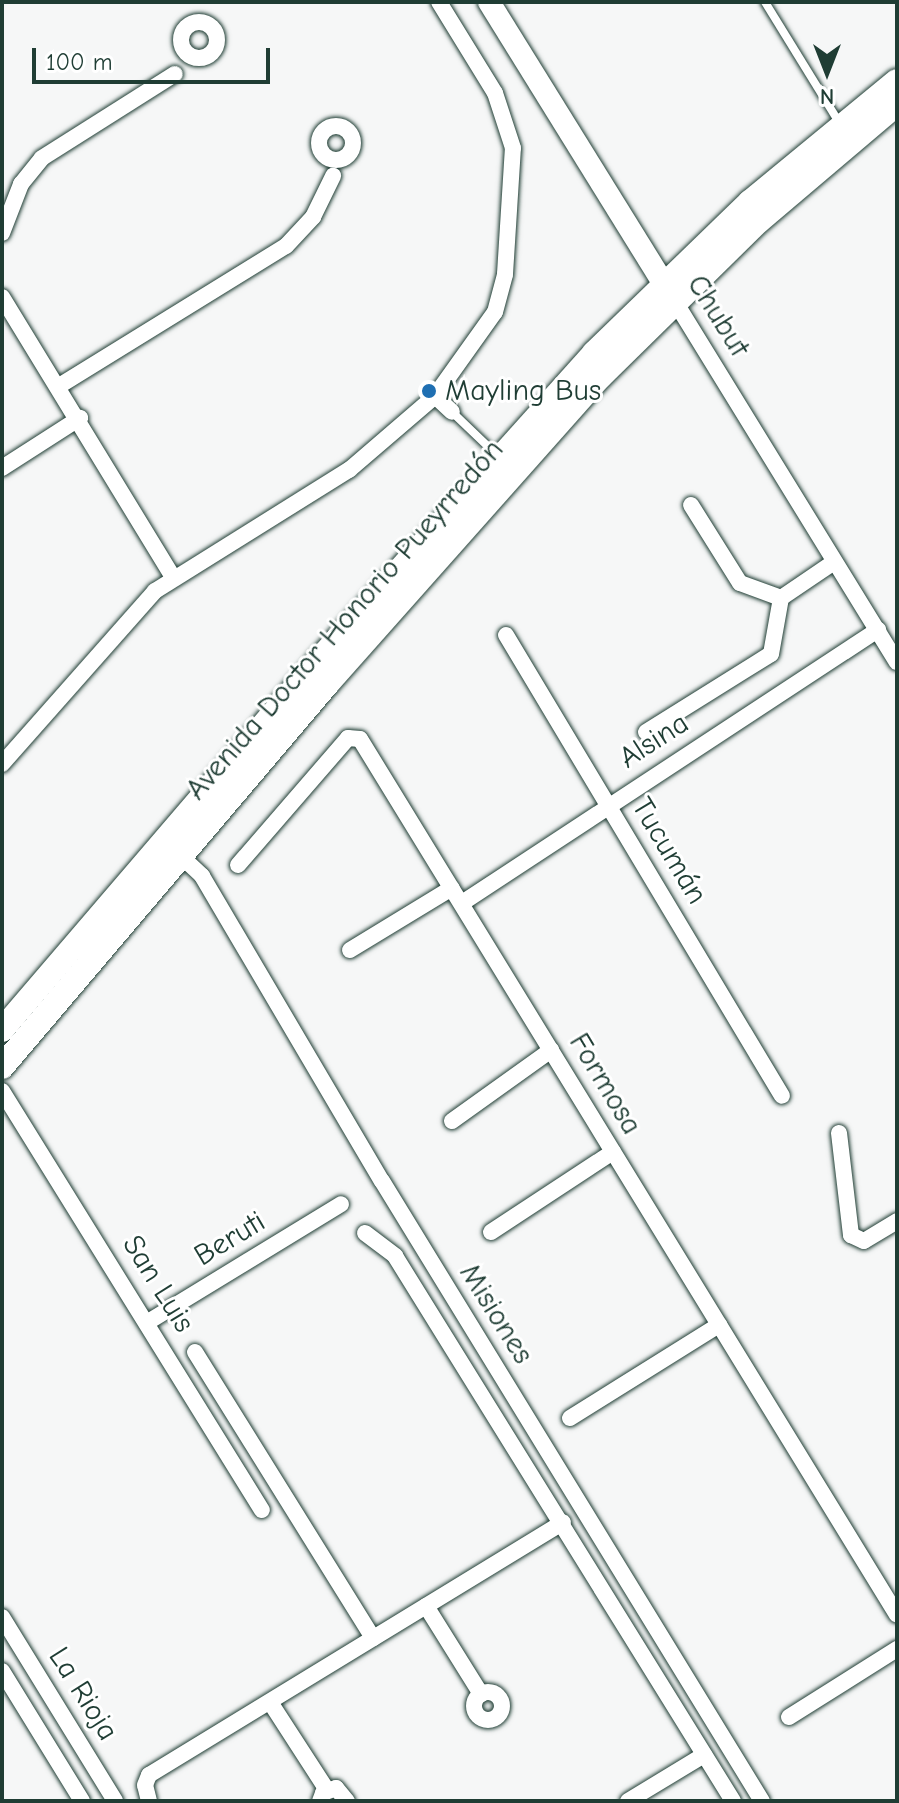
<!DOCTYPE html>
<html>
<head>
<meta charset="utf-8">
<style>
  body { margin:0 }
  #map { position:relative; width:899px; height:1803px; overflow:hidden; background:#f6f7f7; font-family:"Comic Neue",sans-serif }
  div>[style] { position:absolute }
  .roads { filter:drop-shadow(0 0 2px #1f3d34) drop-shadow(0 0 2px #1f3d34) }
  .lane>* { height:8px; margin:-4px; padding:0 4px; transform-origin:4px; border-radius:4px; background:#fff }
  .street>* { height:16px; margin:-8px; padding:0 8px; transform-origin:8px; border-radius:8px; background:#fff }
  .street>.ring { margin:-8px; padding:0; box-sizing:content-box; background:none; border:16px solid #fff; border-radius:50% }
  .secondary>* { height:22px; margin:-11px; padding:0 11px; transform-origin:11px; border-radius:11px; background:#fff }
  .primary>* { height:24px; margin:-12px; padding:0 12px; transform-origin:12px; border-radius:12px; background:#fff }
  .dots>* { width:22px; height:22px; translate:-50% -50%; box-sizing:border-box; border:4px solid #fff; border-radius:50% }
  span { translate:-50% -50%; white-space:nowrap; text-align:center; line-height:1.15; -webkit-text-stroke:6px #fff; paint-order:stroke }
  .street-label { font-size:30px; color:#1f3d34 }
  .poi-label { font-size:30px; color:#1f3d34 }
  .left { translate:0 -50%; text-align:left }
  .frame { position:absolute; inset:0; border:4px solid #1f3d34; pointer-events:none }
  .north { position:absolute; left:787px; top:32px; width:80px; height:80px; -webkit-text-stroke:6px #fff; paint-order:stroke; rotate:180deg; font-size:22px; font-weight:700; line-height:32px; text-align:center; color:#1f3d34 }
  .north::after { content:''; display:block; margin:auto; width:28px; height:36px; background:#1f3d34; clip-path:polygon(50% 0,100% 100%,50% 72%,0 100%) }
  .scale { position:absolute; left:32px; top:48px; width:238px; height:36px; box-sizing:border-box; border:4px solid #1f3d34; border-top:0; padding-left:10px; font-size:24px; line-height:28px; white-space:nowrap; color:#1f3d34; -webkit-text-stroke:6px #fff; paint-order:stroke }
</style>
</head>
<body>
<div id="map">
  <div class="roads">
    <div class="lane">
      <i style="left:765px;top:2px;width:143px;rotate:58.4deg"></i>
      <i style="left:452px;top:412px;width:62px;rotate:43.7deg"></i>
    </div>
    <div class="street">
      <i class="ring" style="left:181px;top:22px;width:20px;height:20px"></i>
      <i class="ring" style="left:319px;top:126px;width:18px;height:18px"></i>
      <i style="left:2px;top:233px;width:53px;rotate:-68.8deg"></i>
      <i style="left:21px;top:184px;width:33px;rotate:-51deg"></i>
      <i style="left:42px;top:158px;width:157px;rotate:-32.3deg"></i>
      <i style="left:2px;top:297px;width:328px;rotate:58.6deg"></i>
      <i style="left:674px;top:300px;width:425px;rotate:58.4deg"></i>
      <i style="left:59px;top:386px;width:267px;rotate:-31.7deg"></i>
      <i style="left:286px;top:246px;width:40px;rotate:-47deg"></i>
      <i style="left:313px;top:217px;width:46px;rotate:-64deg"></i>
      <i style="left:435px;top:396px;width:103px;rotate:-54.5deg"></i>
      <i style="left:495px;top:312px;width:39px;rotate:-75deg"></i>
      <i style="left:505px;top:274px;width:126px;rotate:-86.4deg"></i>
      <i style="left:513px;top:148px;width:58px;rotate:-108.1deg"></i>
      <i style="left:495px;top:93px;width:107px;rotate:-121.6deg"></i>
      <i style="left:2px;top:468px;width:93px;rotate:-32.7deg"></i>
      <i style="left:691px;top:505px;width:92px;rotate:57.9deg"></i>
      <i style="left:740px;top:583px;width:44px;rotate:20.1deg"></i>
      <i style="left:506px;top:635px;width:537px;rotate:59.09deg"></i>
      <i style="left:646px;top:732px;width:147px;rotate:-32deg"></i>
      <i style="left:771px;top:654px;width:57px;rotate:-79.9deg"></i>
      <i style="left:781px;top:598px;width:64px;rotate:-34.2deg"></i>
      <i style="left:2px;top:764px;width:231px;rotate:-48.5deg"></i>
      <i style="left:155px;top:591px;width:229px;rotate:-32deg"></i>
      <i style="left:349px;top:470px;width:113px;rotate:-40.7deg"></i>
      <i style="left:435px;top:396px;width:23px;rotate:43deg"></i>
      <i style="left:183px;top:858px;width:26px;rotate:43deg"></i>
      <i style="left:202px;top:876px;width:354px;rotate:59.5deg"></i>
      <i style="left:382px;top:1181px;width:727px;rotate:58.5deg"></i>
      <i style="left:238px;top:865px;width:168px;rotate:-49.1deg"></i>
      <i style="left:348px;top:738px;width:12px;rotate:5deg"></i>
      <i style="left:360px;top:739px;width:1027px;rotate:58.49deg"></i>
      <i style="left:462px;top:903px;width:498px;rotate:-33.3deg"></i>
      <i style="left:350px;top:950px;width:119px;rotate:-31.3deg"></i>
      <i style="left:2px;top:1091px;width:493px;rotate:58.2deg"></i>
      <i style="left:452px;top:1121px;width:122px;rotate:-35.6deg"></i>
      <i style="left:839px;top:1133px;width:103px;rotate:83.3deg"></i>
      <i style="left:851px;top:1235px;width:14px;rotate:25deg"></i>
      <i style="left:864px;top:1241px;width:39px;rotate:-31deg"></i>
      <i style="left:491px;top:1232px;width:146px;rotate:-33.3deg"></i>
      <i style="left:365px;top:1233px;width:38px;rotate:37deg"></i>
      <i style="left:395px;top:1256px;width:641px;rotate:58.19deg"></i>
      <i style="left:148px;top:1322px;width:226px;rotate:-31.4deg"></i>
      <i style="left:195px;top:1352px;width:337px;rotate:58.1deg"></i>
      <i style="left:570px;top:1418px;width:176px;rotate:-32deg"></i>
      <i style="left:426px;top:1606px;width:104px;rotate:58deg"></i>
      <i style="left:2px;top:1617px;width:216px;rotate:58.4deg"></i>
      <i style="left:2px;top:1671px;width:153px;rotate:58.4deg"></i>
      <i class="ring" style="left:474px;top:1692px;width:12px;height:12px"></i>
      <i style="left:270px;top:1702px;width:105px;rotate:57.1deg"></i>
      <i style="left:789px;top:1717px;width:128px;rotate:-32.2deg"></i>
      <i style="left:149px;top:1801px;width:16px;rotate:-104deg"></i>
      <i style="left:145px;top:1785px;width:11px;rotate:-68deg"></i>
      <i style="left:149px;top:1775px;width:485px;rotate:-31.4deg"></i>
      <i style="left:320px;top:1801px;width:9px;rotate:-69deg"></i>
      <i style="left:323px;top:1793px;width:14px;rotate:-21deg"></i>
      <i style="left:336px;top:1788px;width:17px;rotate:50deg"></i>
      <i style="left:628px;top:1801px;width:89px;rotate:-31.2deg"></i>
    </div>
    <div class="secondary">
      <i style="left:489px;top:2px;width:351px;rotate:58.2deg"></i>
    </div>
    <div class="primary">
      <i style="left:2px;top:1030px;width:484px;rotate:-49.4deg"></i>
      <i style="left:317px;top:662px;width:415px;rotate:-48.1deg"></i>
      <i style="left:594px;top:353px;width:217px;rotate:-44.1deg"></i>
      <i style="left:750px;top:202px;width:190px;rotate:-39.5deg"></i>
      <i style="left:2px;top:1067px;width:504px;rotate:-49.67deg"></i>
      <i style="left:328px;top:683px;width:411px;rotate:-48.4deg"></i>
      <i style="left:601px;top:376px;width:223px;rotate:-44.5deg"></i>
      <i style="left:760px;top:220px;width:180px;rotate:-40.3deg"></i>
    </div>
  </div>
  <div class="dots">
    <i style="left:429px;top:391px;background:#1f6fb2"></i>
  </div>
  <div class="street-label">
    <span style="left:718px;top:316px;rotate:58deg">Chubut</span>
    <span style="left:345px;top:620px;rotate:-49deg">Avenida Doctor Honorio Pueyrredón</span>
    <span style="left:654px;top:741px;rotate:-33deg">Alsina</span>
    <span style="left:669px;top:851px;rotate:59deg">Tucumán</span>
    <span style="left:605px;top:1084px;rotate:59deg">Formosa</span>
    <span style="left:230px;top:1239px;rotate:-31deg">Beruti</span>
    <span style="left:158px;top:1284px;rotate:58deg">San Luis</span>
    <span style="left:496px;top:1314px;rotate:58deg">Misiones</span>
    <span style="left:83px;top:1694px;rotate:58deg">La Rioja</span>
  </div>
  <div class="poi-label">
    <span class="left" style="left:445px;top:391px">Mayling Bus</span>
  </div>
  <div class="frame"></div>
  <div class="north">N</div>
  <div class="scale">100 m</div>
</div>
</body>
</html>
